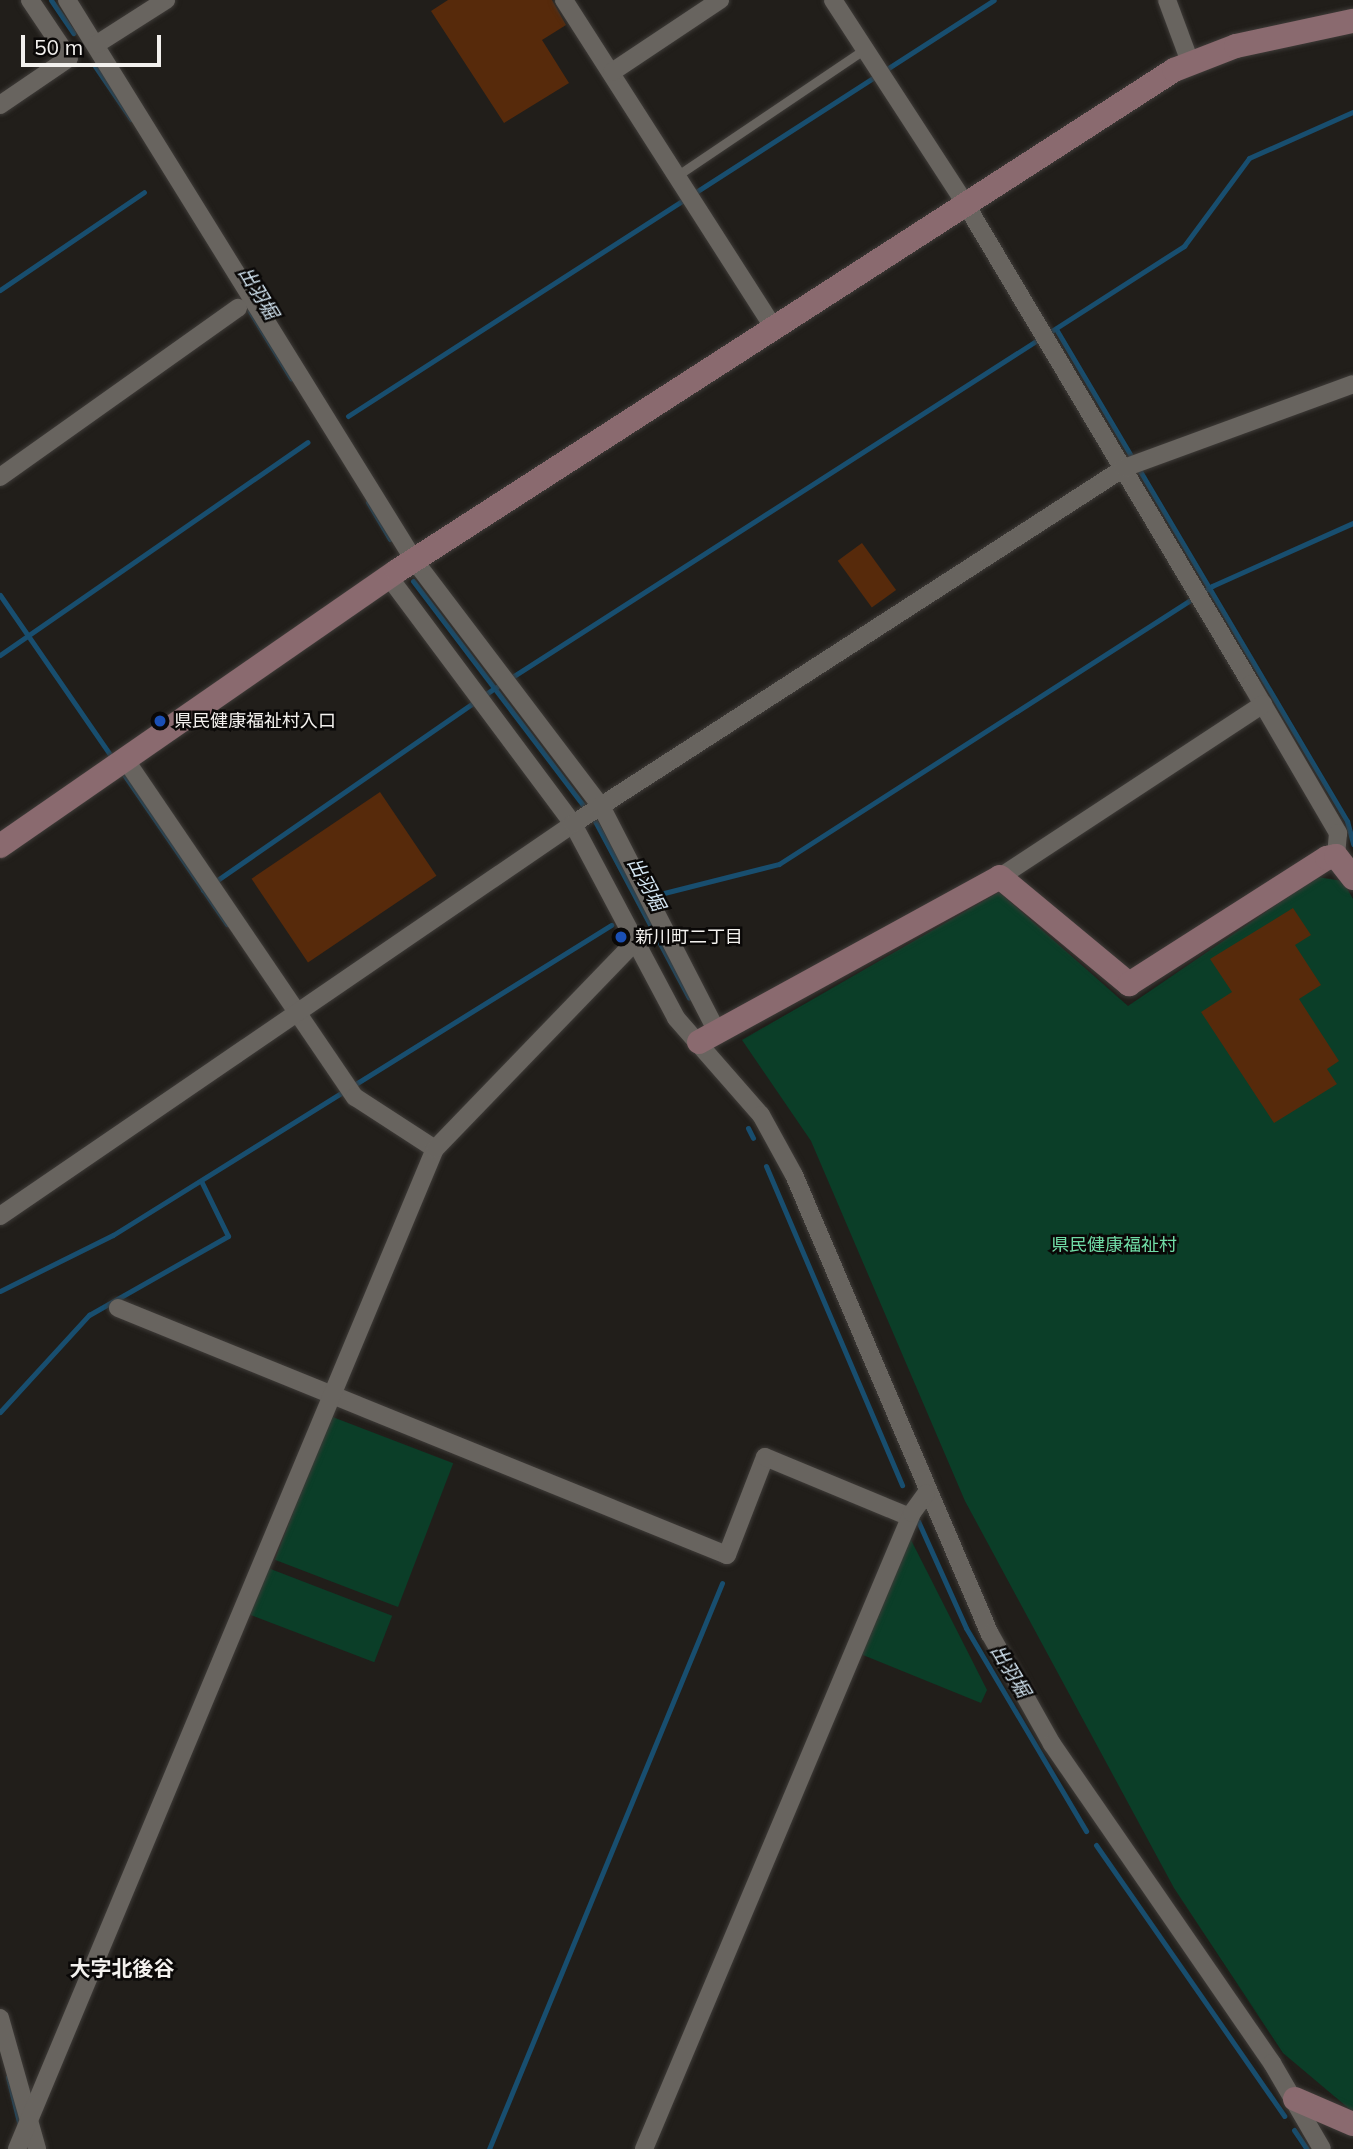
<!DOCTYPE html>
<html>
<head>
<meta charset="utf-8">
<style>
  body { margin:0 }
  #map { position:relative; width:1353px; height:2149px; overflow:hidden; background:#211e1a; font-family:Mulish,"Noto Sans JP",sans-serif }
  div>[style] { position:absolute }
  .green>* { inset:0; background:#0b3e28; transform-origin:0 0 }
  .stream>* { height:5px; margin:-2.5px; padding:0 2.5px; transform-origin:2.5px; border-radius:2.5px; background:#184e6f }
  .building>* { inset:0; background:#572a0b; transform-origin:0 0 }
  .roads { filter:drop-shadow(0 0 2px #3e3b38) drop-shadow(0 0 2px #3e3b38) }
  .lane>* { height:9px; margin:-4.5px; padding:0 4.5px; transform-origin:4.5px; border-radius:4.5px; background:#68645f }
  .street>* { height:18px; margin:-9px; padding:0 9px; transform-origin:9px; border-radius:9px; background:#68645f }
  .secondary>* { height:24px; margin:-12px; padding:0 12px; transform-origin:12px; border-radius:12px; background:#8a6a6f }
  .dots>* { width:19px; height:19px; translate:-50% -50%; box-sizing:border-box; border:4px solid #0a0807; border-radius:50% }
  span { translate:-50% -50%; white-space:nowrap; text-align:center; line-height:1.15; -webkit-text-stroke:5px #0a0807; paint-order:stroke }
  .poi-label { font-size:18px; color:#f3f1ee }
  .left { translate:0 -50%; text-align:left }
  .park-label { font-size:18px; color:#70dca6 }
  .water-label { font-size:19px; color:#d4e6f3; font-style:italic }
  .quarter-label { font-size:21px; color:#f3f1ee; font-weight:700 }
  .scale { position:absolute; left:21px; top:35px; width:140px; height:32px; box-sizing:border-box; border:4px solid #f3f1ee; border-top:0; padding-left:9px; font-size:21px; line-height:24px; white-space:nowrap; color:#f3f1ee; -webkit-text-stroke:5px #0a0807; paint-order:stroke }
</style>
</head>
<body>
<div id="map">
  <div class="green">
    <i style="clip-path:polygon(1317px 877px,1343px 881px,1353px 899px,1353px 2112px,1283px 2053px,1174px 1888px,965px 1501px,811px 1141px,742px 1040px,999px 892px,1128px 1006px)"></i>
    <i style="left:330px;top:1416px;width:132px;height:154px;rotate:21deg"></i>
    <i style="clip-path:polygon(909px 1536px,987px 1690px,981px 1703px,858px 1653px)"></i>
    <i style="left:268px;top:1568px;width:133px;height:50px;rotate:21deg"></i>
  </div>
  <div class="stream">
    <i style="left:51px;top:0;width:40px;rotate:56deg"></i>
    <i style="left:95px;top:66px;width:64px;rotate:55.8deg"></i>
    <i style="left:0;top:290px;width:174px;rotate:-34.2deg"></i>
    <i style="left:243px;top:300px;width:92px;rotate:58.4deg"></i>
    <i style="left:1056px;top:329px;width:572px;rotate:59.4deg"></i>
    <i style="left:1347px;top:821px;width:24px;rotate:75deg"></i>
    <i style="left:348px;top:416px;width:768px;rotate:-32.78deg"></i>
    <i style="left:368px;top:502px;width:43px;rotate:59.3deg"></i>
    <i style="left:413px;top:581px;width:283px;rotate:52.8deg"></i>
    <i style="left:0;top:595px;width:199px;rotate:55.4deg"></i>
    <i style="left:0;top:655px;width:374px;rotate:-34.7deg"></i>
    <i style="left:121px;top:770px;width:187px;rotate:55.5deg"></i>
    <i style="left:595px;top:821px;width:200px;rotate:62deg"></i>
    <i style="left:203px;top:890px;width:355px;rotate:-34.7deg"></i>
    <i style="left:495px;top:688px;width:819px;rotate:-32.68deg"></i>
    <i style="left:1184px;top:246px;width:109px;rotate:-53.5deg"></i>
    <i style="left:1249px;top:158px;width:114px;rotate:-23.9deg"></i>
    <i style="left:664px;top:893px;width:119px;rotate:-14.2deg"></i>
    <i style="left:779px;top:864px;width:515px;rotate:-32.7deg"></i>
    <i style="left:1212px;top:586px;width:154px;rotate:-24.1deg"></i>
    <i style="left:748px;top:1128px;width:11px;rotate:63deg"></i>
    <i style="left:766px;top:1166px;width:347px;rotate:66.9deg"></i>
    <i style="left:0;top:1291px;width:126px;rotate:-26.4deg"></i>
    <i style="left:113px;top:1235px;width:587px;rotate:-31.9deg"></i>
    <i style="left:0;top:1412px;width:132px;rotate:-47.5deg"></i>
    <i style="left:89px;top:1315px;width:160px;rotate:-29.6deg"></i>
    <i style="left:228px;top:1236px;width:61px;rotate:-116.1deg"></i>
    <i style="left:918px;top:1521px;width:117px;rotate:65.8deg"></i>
    <i style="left:966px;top:1628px;width:236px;rotate:59.4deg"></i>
    <i style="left:1096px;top:1845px;width:330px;rotate:55.2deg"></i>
    <i style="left:8px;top:2077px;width:50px;rotate:76.2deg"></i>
    <i style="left:1294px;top:2130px;width:23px;rotate:56deg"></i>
    <i style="left:489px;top:2149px;width:612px;rotate:-67.62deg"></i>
  </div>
  <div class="building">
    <i style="clip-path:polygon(448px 0,552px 0,566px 25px,542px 40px,569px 83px,504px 123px,431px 11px)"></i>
    <i style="left:862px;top:543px;width:58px;height:30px;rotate:54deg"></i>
    <i style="left:380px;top:792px;width:101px;height:155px;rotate:56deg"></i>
    <i style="clip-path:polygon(1293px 908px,1311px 935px,1295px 945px,1321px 985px,1299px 999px,1339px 1061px,1327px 1069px,1337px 1084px,1274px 1123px,1201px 1012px,1232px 992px,1210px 959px)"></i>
  </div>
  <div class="roads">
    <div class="lane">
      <i style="left:678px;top:175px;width:225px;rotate:-34deg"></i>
    </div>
    <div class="street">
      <i style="left:67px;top:0;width:659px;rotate:58.22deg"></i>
      <i style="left:414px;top:560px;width:309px;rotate:52.8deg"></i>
      <i style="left:601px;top:806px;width:254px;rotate:62.8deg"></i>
      <i style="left:564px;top:0;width:389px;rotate:57.4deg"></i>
      <i style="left:833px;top:0;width:242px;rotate:57deg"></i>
      <i style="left:965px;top:203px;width:560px;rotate:59.26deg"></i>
      <i style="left:1251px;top:684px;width:173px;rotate:59.7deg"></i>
      <i style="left:1338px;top:833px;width:23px;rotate:95deg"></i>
      <i style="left:1167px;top:0;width:66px;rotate:69.6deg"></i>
      <i style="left:97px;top:44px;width:82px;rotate:-32.5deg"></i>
      <i style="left:612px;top:72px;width:130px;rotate:-33.7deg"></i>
      <i style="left:0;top:105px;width:83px;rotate:-34.3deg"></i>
      <i style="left:69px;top:58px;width:70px;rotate:-123.9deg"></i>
      <i style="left:0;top:477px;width:292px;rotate:-35.4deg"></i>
      <i style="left:389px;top:577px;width:308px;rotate:53.3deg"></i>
      <i style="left:573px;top:824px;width:220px;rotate:62deg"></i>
      <i style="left:676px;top:1018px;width:129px;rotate:48.8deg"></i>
      <i style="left:761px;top:1115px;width:68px;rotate:61.2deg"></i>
      <i style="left:794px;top:1175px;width:499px;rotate:66.9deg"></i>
      <i style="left:990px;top:1634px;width:126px;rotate:60.6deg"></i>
      <i style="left:1052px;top:1744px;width:388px;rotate:55.4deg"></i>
      <i style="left:1272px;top:2063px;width:99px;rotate:59.8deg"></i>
      <i style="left:125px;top:759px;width:409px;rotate:55.8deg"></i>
      <i style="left:355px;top:1097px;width:95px;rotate:33deg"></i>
      <i style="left:1000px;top:877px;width:315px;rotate:-33.3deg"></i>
      <i style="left:0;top:1216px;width:694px;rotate:-34.38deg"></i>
      <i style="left:573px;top:824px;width:656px;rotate:-32.87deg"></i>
      <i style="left:1124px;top:468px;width:244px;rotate:-20.1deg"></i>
      <i style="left:118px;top:1308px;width:657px;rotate:22.08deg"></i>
      <i style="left:727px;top:1555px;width:105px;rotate:-68.8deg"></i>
      <i style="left:765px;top:1457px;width:157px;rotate:22.5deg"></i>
      <i style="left:0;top:2018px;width:136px;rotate:74.2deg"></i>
      <i style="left:17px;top:2149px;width:1084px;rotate:-67.32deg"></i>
      <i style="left:435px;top:1149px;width:288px;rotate:-46deg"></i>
      <i style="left:644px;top:2149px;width:690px;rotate:-67.15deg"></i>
      <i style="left:912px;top:1513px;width:24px;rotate:-54deg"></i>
    </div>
    <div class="secondary">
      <i style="left:0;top:846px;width:483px;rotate:-34.7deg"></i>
      <i style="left:397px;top:571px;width:925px;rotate:-32.81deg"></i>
      <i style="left:1174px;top:70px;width:66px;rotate:-21.2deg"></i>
      <i style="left:1236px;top:46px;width:120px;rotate:-12.1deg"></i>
      <i style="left:699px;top:1042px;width:343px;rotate:-28.7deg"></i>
      <i style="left:1000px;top:877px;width:168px;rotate:39.7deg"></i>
      <i style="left:1129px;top:984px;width:235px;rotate:-32.5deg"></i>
      <i style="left:1327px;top:858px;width:9px;rotate:-13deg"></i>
      <i style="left:1336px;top:856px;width:28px;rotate:52deg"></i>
      <i style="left:1295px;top:2099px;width:63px;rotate:23.3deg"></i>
    </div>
  </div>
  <div class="dots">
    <i style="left:160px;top:721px;background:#1a4fb4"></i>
    <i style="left:621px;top:937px;background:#1a4fb4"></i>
  </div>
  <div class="poi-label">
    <span class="left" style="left:174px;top:721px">県民健康福祉村入口</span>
    <span class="left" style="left:635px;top:937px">新川町二丁目</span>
  </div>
  <div class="park-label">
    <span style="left:1114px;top:1245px">県民健康福祉村</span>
  </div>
  <div class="water-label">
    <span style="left:258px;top:293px;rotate:59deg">出羽堀</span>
    <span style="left:646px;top:884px;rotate:62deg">出羽堀</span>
    <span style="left:1010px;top:1671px;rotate:59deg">出羽堀</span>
  </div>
  <div class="quarter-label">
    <span style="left:122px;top:1968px">大字北後谷</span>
  </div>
  <div class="scale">50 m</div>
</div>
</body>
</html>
